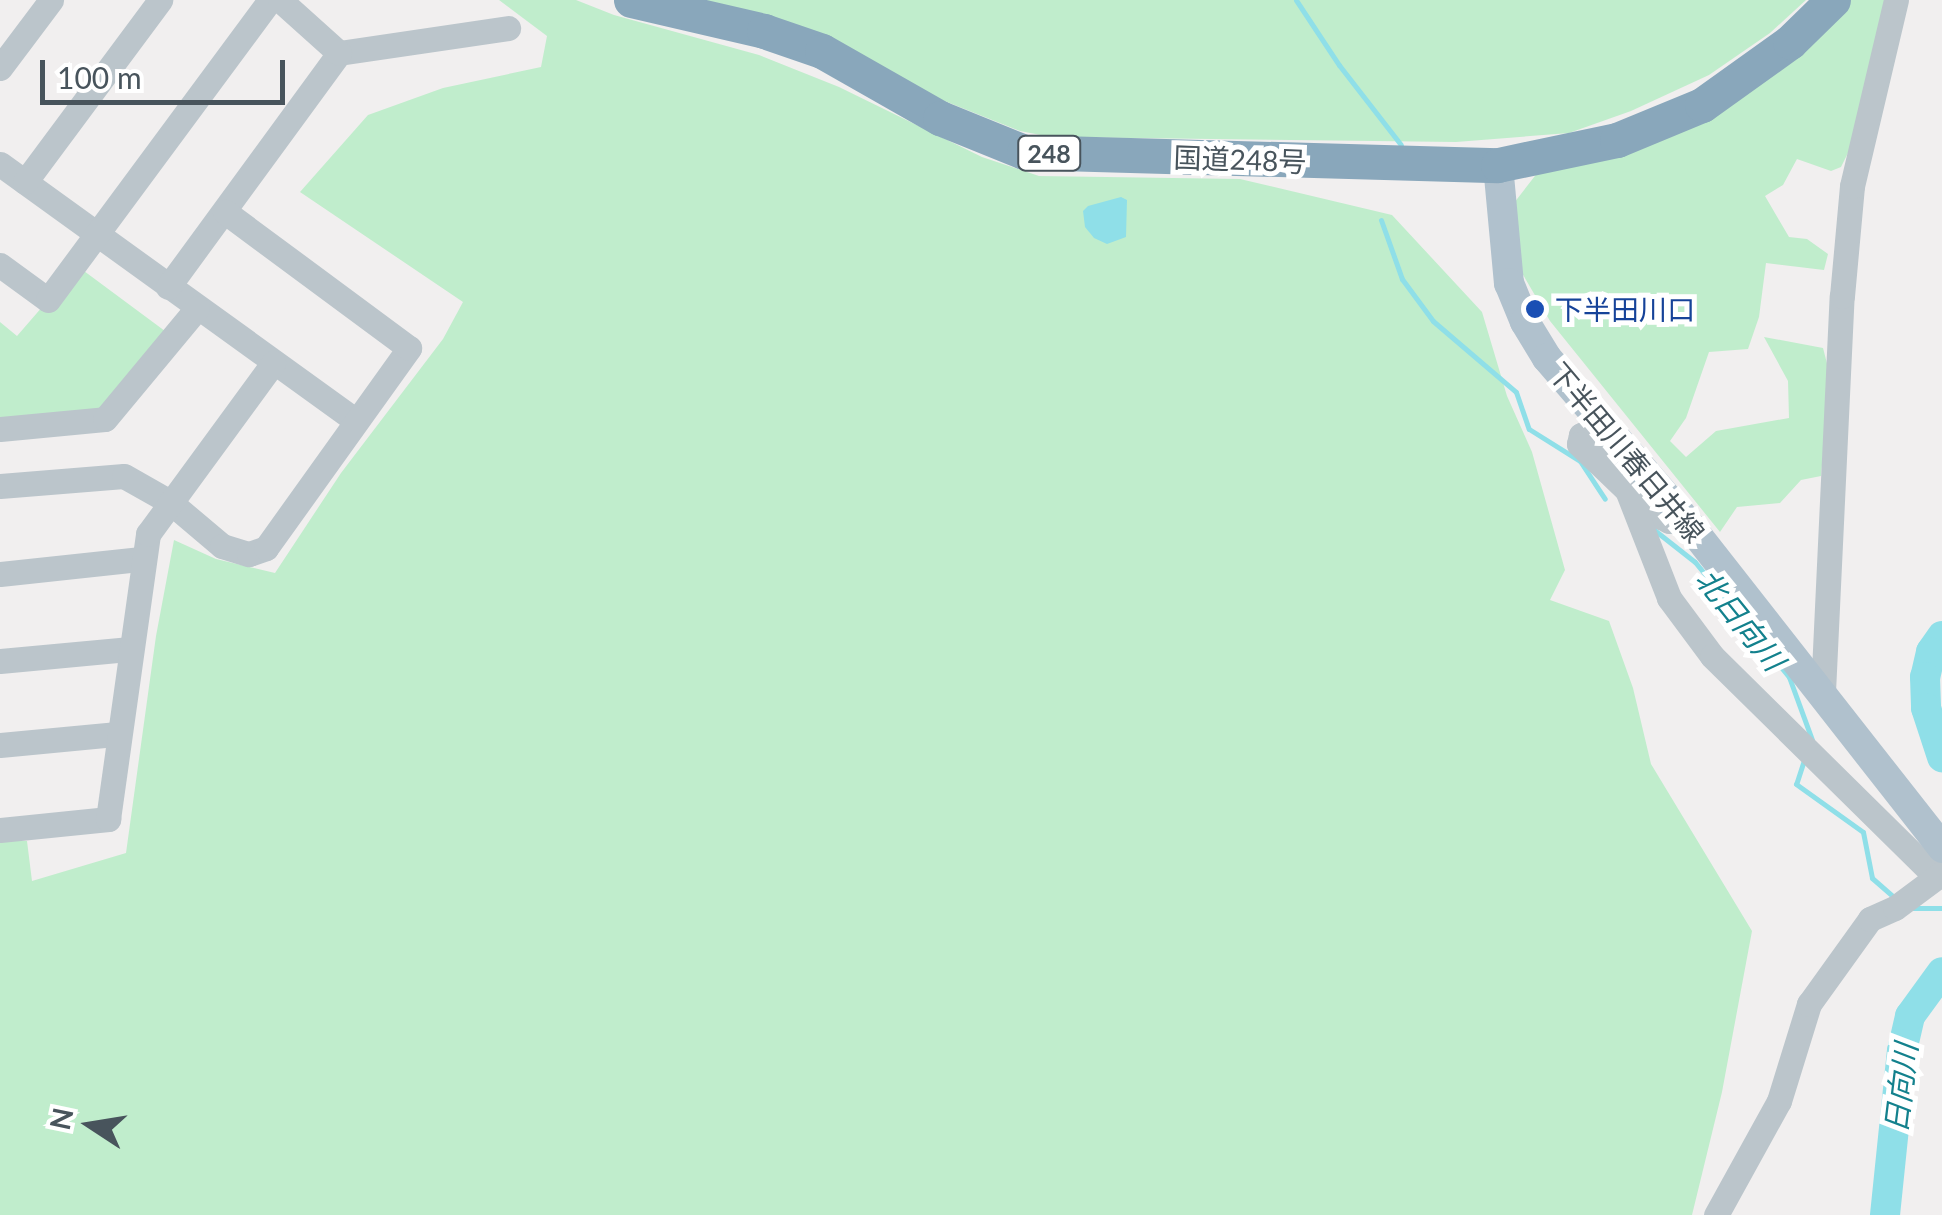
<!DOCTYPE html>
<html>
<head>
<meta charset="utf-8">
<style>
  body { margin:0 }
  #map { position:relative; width:1942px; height:1215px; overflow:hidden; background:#f1efef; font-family:Lato,"Noto Sans JP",sans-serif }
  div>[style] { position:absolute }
  .green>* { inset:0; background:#c0edcc }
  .water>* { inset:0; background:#8fdfe8 }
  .stream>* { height:5px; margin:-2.5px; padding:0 2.5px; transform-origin:2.5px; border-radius:2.5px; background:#8fdfe8 }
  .river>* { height:30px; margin:-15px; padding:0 15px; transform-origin:15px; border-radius:15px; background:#8fdfe8 }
  .minor>* { height:25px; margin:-12.5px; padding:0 12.5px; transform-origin:12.5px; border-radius:12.5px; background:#bbc5cb }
  .major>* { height:30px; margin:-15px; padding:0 15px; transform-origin:15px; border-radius:15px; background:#b0c1cd }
  .highway>* { height:35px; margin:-17.5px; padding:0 17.5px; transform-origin:17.5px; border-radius:17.5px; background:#89a7bb }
  .dots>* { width:28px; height:28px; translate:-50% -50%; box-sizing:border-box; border:5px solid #fff; border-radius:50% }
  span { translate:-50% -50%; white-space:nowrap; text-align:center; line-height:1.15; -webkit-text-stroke:10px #fff; paint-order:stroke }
  .shield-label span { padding:2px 8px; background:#fff; border:2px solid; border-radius:8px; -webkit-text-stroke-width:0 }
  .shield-label { font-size:25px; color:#48545c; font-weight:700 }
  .street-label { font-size:28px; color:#48545c }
  .transit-label { font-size:28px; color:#164399 }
  .left { translate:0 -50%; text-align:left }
  .water-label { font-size:30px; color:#13818d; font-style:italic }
  .north { position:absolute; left:40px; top:1075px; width:100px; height:100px; -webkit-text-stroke:8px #fff; paint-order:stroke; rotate:282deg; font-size:28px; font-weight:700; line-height:40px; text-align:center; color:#48545c }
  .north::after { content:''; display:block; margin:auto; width:35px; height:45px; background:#48545c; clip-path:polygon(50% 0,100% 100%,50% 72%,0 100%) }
  .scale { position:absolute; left:40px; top:60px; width:245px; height:45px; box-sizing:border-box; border:5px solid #48545c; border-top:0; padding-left:12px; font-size:30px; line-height:35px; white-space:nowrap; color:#48545c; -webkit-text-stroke:8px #fff; paint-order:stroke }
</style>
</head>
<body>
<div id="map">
  <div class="green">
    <i style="clip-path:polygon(499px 0,576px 0,614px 15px,759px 55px,839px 87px,982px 157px,1039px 176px,1240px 179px,1392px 215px,1482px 312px,1507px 396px,1532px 452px,1565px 570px,1550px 600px,1609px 621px,1633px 688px,1651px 764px,1752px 931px,1722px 1092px,1692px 1215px,0 1215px,0 841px,27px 841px,32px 881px,126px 853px,156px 636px,174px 540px,216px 559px,275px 573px,341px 473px,443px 339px,463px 302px,300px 192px,368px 115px,443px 88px,541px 67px,547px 36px)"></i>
    <i style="clip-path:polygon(690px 0,1806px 0,1770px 33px,1709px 75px,1631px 111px,1569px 133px,1456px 142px,1051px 137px,1020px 131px)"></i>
    <i style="clip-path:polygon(1848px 0,1886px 0,1855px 139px,1841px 167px,1831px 171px,1797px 159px,1783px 185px,1765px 196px,1789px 237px,1807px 239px,1828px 254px,1824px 270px,1766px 263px,1759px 317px,1748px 349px,1709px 352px,1686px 418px,1670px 441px,1686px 457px,1716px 431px,1789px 418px,1788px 381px,1764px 337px,1823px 348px,1830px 375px,1821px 476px,1801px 480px,1780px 503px,1737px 507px,1720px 532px,1550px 321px,1522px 273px,1514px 203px,1538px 172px,1623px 148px)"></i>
    <i style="clip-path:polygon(84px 271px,173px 337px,105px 419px,0 429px,0 322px,17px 336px,43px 306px)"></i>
  </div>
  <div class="water">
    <i style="clip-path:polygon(1121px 197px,1127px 200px,1126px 237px,1107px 244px,1094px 238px,1085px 227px,1083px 211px,1088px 206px)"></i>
  </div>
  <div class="stream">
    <i style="left:1296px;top:0;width:78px;rotate:56.5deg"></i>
    <i style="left:1339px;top:65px;width:101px;rotate:52.2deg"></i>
    <i style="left:1381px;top:220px;width:63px;rotate:70.4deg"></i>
    <i style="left:1402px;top:279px;width:52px;rotate:53.6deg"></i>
    <i style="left:1433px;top:321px;width:109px;rotate:40.5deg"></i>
    <i style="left:1516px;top:392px;width:39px;rotate:71deg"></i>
    <i style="left:1529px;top:429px;width:60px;rotate:32.1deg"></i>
    <i style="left:1580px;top:461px;width:45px;rotate:56.7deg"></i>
    <i style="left:1653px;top:529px;width:53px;rotate:38.2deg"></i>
    <i style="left:1695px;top:562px;width:149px;rotate:50.7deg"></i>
    <i style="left:1789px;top:677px;width:67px;rotate:69.9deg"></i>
    <i style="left:1804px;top:760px;width:25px;rotate:108deg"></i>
    <i style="left:1796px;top:784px;width:82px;rotate:35.6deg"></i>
    <i style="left:1863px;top:832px;width:47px;rotate:78.9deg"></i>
    <i style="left:1872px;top:878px;width:29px;rotate:41deg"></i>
    <i style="left:1911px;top:908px;width:31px"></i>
  </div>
  <div class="river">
    <i style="left:1942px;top:636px;width:19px;rotate:125deg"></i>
    <i style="left:1931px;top:652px;width:26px;rotate:103deg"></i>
    <i style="left:1925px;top:677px;width:31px;rotate:88deg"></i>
    <i style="left:1926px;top:708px;width:52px;rotate:71.9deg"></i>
    <i style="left:1885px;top:1215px;width:165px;rotate:-84.1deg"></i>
    <i style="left:1902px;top:1051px;width:36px;rotate:-77deg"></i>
    <i style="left:1910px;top:1016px;width:54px;rotate:-54deg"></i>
  </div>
  <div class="minor">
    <i style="left:339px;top:53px;width:171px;rotate:-8.4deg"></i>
    <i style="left:0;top:68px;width:85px;rotate:-53.1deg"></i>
    <i style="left:0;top:164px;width:439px;rotate:35.8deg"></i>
    <i style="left:25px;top:182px;width:227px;rotate:-53.4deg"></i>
    <i style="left:0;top:265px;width:59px;rotate:36.1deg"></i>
    <i style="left:48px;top:300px;width:373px;rotate:-53.5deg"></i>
    <i style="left:168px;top:287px;width:290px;rotate:-53.8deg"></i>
    <i style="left:339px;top:53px;width:79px;rotate:-138.1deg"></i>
    <i style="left:0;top:429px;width:105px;rotate:-5.4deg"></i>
    <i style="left:105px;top:419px;width:144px;rotate:-50.3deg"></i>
    <i style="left:0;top:486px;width:124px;rotate:-4.6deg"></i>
    <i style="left:124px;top:476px;width:53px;rotate:29.5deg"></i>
    <i style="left:170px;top:502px;width:68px;rotate:40.2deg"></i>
    <i style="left:222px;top:546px;width:28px;rotate:17deg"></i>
    <i style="left:249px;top:554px;width:18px;rotate:-19deg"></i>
    <i style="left:266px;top:548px;width:246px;rotate:-54.4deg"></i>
    <i style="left:409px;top:348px;width:229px;rotate:-143.5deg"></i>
    <i style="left:1679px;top:512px;width:13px;rotate:138deg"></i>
    <i style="left:1669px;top:521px;width:9px;rotate:-153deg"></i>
    <i style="left:1661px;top:517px;width:112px;rotate:-129.5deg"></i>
    <i style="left:1590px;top:431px;width:10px;rotate:156deg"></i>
    <i style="left:1581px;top:435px;width:9px;rotate:103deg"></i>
    <i style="left:1579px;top:444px;width:66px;rotate:43.8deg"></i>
    <i style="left:1627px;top:490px;width:116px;rotate:68.7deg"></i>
    <i style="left:1669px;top:598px;width:72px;rotate:53.4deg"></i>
    <i style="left:1712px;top:656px;width:315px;rotate:44.6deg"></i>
    <i style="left:0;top:574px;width:142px;rotate:-6.1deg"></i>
    <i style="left:0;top:661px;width:131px;rotate:-5.3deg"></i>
    <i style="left:1823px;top:692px;width:396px;rotate:-87.3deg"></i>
    <i style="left:1842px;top:296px;width:110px;rotate:-84.8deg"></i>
    <i style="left:1852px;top:186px;width:191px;rotate:-76.7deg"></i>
    <i style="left:0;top:745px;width:118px;rotate:-5.4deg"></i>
    <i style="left:0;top:830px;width:109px;rotate:-5.8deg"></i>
    <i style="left:108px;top:819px;width:288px;rotate:-82deg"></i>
    <i style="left:148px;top:534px;width:212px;rotate:-53.8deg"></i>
    <i style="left:1716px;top:1215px;width:130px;rotate:-61.1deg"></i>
    <i style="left:1779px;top:1101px;width:102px;rotate:-72.8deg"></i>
    <i style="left:1809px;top:1004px;width:105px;rotate:-54.3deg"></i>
    <i style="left:1870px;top:919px;width:27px;rotate:-24deg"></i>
    <i style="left:1895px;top:908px;width:59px;rotate:-36.7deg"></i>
  </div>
  <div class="major">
    <i style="left:1498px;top:165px;width:119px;rotate:84.7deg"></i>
    <i style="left:1509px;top:283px;width:42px;rotate:67.7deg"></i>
    <i style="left:1525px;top:322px;width:42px;rotate:58.6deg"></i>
    <i style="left:1547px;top:358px;width:203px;rotate:49.4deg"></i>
    <i style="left:1679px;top:512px;width:427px;rotate:51.9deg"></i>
  </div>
  <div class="highway">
    <i style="left:631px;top:0;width:137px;rotate:13.1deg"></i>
    <i style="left:764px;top:31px;width:61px;rotate:19deg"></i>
    <i style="left:822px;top:51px;width:136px;rotate:29.6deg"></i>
    <i style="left:940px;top:118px;width:91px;rotate:22deg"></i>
    <i style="left:1024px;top:152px;width:474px;rotate:1.6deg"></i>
    <i style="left:1498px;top:165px;width:122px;rotate:-11.9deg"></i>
    <i style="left:1617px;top:140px;width:92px;rotate:-22.4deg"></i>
    <i style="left:1702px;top:105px;width:108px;rotate:-35.6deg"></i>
    <i style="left:1790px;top:42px;width:60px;rotate:-44.3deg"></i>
  </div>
  <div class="dots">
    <i style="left:1535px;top:309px;background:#1a4fb4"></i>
  </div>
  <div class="shield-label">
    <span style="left:1049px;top:153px">248</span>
  </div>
  <div class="street-label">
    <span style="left:1240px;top:159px;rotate:2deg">国道248号</span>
    <span style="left:1627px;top:452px;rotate:50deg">下半田川春日井線</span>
  </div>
  <div class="transit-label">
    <span class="left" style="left:1555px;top:309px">下半田川口</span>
  </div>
  <div class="water-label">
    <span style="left:1741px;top:619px;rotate:51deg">北日向川</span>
    <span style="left:1900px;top:1088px;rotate:-83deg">日向川</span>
  </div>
  <div class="north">N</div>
  <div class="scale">100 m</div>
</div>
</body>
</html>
